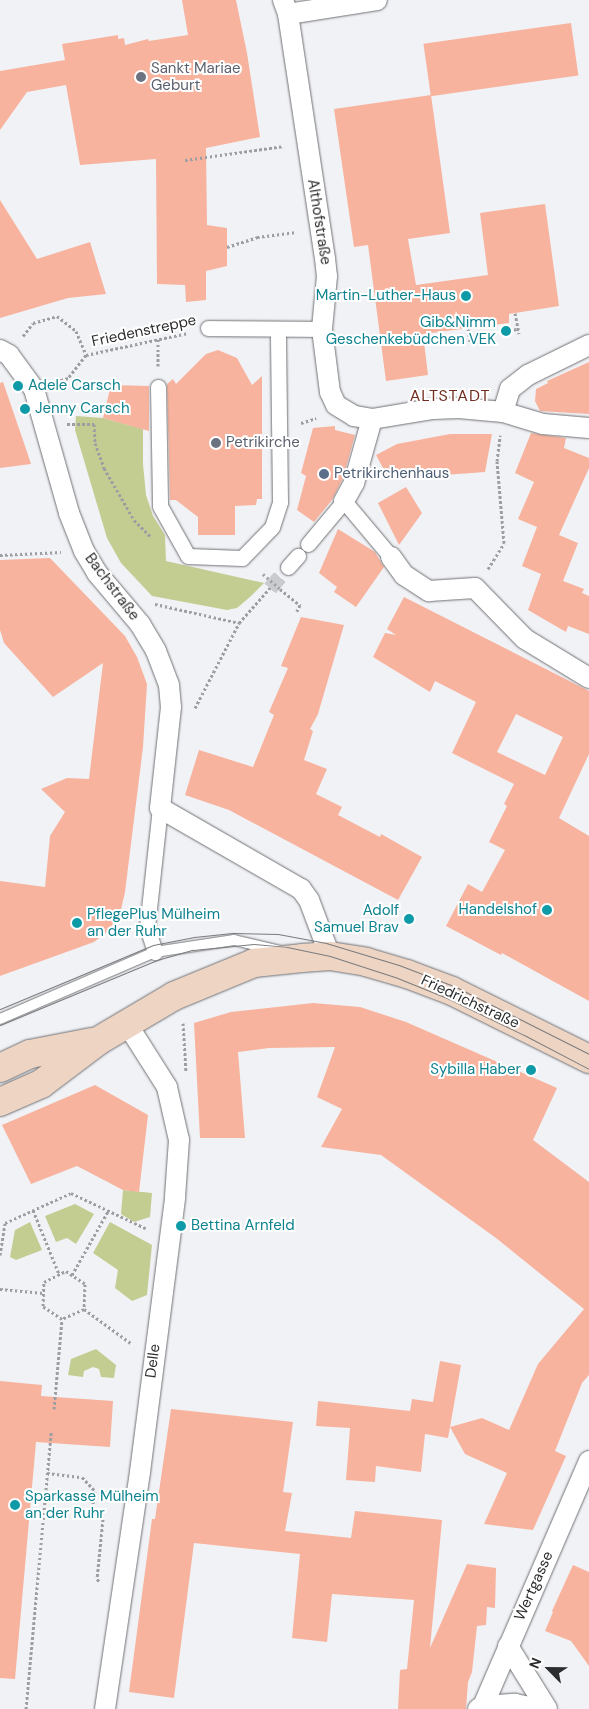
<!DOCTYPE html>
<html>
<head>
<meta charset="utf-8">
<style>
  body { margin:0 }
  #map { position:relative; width:589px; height:1709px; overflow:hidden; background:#f1f2f6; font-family:"DM Sans",sans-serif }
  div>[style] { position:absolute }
  .green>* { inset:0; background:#c3cd92 }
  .building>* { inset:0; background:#f7b39e; transform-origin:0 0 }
  .pedestrian-tunnel>* { height:15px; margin-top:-7.5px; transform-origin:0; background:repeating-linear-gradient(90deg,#cacbce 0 15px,transparent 0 23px) }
  .path>* { height:3px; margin-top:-1.5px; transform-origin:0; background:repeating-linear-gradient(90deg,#9d9ea1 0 2.5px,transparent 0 5px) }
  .roads { filter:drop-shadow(0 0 1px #707174) drop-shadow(0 0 1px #707174) }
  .service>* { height:10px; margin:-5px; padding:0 5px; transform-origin:5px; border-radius:5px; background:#fff }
  .pedestrian>* { height:15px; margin:-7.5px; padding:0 7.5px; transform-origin:7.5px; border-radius:7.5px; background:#fff }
  .minor>* { height:20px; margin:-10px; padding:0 10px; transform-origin:10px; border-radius:10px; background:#fff }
  .secondary>* { height:28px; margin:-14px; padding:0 14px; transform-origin:14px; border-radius:14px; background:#eed4c3 }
  .tram>* { height:1px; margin:-0.5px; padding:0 0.5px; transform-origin:0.5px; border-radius:0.5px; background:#7b7c7e }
  .path-bridge>* { height:3px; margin-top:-1.5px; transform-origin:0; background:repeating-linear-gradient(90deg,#9d9ea1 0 2.5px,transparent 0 5px) }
  .dots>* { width:14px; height:14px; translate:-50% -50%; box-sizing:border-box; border:2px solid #fff; border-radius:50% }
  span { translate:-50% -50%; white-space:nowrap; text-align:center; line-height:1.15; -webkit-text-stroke:4px #fff; paint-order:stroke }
  .worship-label { font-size:15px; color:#5b616d }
  .left { translate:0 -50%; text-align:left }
  .street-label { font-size:15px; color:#2c2d2e }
  .culture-label { font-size:15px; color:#0d838f }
  .right { translate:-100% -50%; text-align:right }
  .service-label { font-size:15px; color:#4e5e75 }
  .neighbourhood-label { font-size:16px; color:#712d1f; letter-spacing:1px }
  .north { position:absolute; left:524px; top:1644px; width:50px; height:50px; -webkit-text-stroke:4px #fff; paint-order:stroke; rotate:293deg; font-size:14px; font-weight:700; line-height:20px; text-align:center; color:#2c2d2e }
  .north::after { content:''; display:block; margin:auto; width:18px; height:22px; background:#2c2d2e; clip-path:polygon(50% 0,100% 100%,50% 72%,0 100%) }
</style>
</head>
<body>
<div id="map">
  <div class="green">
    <i style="clip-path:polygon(76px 416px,103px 418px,143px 429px,143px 464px,146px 495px,153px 516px,165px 535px,166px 561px,264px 583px,250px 597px,237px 608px,227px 610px,152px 596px,121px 563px,107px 538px,75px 430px)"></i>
    <i style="clip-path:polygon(123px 1190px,152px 1193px,150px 1217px,134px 1222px,121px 1214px)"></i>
    <i style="clip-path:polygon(75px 1204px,94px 1214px,76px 1244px,67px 1238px,56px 1242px,45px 1216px)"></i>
    <i style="clip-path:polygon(30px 1222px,42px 1250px,16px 1260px,10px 1257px,15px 1230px)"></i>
    <i style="clip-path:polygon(110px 1222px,152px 1245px,147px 1295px,132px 1301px,115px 1288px,118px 1270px,93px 1253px)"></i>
    <i style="clip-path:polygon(96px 1349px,116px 1365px,114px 1378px,101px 1377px,99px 1369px,93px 1367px,84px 1371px,83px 1377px,68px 1375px,71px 1359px)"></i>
  </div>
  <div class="building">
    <i style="clip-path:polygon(182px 0,236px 0,247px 53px,260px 137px,206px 148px,207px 225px,227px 228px,227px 266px,206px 271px,206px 300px,186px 302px,185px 285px,157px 284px,156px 159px,80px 165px,66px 85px,27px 92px,0 130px,0 71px,65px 60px,62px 44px,118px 35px,118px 39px,124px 38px,125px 45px,148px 39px,149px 41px,188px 35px)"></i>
    <i style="left:571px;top:23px;width:53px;height:149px;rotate:82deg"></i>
    <i style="clip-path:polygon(431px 95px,450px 233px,408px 239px,416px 285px,488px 275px,480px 213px,545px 204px,559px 306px,509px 314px,509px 323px,423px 334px,428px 375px,386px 381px,368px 245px,354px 247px,334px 109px)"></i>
    <i style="clip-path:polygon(0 200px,37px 259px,90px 242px,106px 294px,68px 298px,0 318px)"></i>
    <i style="clip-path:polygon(218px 350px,237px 358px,252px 385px,262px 376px,262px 499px,257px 499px,256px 505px,235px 506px,235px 535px,198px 535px,198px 517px,176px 500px,170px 500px,167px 384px,173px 379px,176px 384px,206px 354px)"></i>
    <i style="clip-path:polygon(589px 362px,589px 414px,540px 411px,535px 401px,536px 389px,548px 383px,547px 381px)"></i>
    <i style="clip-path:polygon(3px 382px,24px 443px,31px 464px,0 468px,0 383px)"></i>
    <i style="clip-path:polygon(111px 385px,149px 386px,149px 431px,103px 418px)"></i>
    <i style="clip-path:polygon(335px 426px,335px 430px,355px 435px,343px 478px,332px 500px,314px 522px,297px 510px,306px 476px,301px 473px,313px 428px)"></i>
    <i style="clip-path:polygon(531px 433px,566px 438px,564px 448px,589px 458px,589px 468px,559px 535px,578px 543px,563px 581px,584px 589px,582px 593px,589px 596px,589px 634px,568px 626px,566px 632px,528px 610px,541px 574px,522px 566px,537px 527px,518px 519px,534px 482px,515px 473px)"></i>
    <i style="clip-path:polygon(450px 434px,492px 434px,485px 472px,389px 479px,376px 455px,397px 444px)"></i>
    <i style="clip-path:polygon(406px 487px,422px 513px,399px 545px,378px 503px)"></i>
    <i style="clip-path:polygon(338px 529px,375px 552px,384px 567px,356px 607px,334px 592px,337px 587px,319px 573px)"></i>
    <i style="clip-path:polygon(50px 558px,125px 636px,137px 657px,147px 684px,143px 747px,125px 892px,120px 914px,108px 931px,94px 942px,0 976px,0 881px,45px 887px,50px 836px,65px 812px,41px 789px,67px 778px,89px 779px,103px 663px,53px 697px,4px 643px,0 630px,0 560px)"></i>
    <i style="clip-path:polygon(evenodd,404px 597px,589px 691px,589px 754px,559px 818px,589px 836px,589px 1001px,502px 953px,501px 955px,446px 926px,468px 884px,482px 892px,505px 850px,489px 842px,507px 806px,504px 804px,514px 784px,452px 753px,476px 702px,435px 681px,430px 692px,373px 657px,385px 633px,396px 635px,387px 629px,404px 597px,516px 714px,563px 737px,545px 775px,497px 752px,516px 714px)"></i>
    <i style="clip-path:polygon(301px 617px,344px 625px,318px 714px,310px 729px,313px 731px,304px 760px,327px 769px,316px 794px,342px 807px,338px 815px,380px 837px,381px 834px,422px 857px,398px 900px,229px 810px,185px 795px,199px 750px,253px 767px,274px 715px,269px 712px,288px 668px,281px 666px)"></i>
    <i style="clip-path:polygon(313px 1003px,360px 1007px,406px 1022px,557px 1088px,533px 1140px,589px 1182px,589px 1375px,582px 1383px,555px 1451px,566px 1456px,533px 1530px,484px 1524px,507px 1473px,465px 1454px,450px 1427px,448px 1438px,425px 1434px,421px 1472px,376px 1466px,375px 1482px,346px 1480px,350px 1428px,316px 1426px,318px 1401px,410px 1411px,412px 1399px,433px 1402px,440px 1361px,461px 1365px,450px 1427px,482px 1418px,509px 1430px,538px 1364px,584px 1309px,496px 1238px,381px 1155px,321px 1147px,342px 1109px,317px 1097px,335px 1047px,269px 1048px,238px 1052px,245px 1138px,200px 1138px,194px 1023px,231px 1012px)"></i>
    <i style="clip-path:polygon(95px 1085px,148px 1115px,139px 1192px,123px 1190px,77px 1166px,31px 1184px,2px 1125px)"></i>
    <i style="clip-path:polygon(0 1381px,42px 1385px,41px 1396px,113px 1401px,110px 1447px,36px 1442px,15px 1679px,0 1678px)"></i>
    <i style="clip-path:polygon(171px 1409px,293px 1422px,283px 1492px,292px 1493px,285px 1531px,351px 1538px,355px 1511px,442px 1520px,430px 1648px,467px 1564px,496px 1568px,495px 1608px,487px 1607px,486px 1625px,477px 1626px,472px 1672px,468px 1682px,466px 1709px,398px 1709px,400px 1670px,407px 1669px,414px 1600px,332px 1594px,327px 1642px,292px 1638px,300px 1554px,194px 1543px,174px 1698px,129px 1692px,152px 1519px,155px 1519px)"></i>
    <i style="clip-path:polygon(573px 1565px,589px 1572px,589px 1666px,571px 1641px,545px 1631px,553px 1612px,552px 1611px)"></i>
  </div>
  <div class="pedestrian-tunnel">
    <i style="left:270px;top:588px;width:28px;rotate:-49deg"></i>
  </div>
  <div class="path">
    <i style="left:185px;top:160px;width:100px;rotate:-8deg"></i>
    <i style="left:227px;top:247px;width:32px;rotate:-18deg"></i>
    <i style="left:257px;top:237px;width:40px;rotate:-7.1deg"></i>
    <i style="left:515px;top:313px;width:21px;rotate:79deg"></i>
    <i style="left:468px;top:329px;width:13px;rotate:81deg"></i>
    <i style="left:509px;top:330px;width:9px;rotate:-6deg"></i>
    <i style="left:23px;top:336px;width:16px;rotate:-52deg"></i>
    <i style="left:33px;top:323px;width:25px;rotate:-16deg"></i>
    <i style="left:57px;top:316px;width:24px;rotate:38deg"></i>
    <i style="left:76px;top:331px;width:26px;rotate:67deg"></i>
    <i style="left:86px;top:355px;width:29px;rotate:128deg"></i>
    <i style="left:68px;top:378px;width:14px;rotate:163deg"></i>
    <i style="left:158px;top:339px;width:27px;rotate:90deg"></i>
    <i style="left:86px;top:355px;width:104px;rotate:-12.2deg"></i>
    <i style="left:301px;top:423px;width:16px;rotate:-18deg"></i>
    <i style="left:67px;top:424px;width:27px"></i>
    <i style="left:94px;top:424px;width:19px;rotate:87deg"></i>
    <i style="left:95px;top:443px;width:27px;rotate:70deg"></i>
    <i style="left:104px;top:468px;width:60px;rotate:60deg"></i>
    <i style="left:134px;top:520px;width:25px;rotate:45deg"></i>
    <i style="left:0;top:555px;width:61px;rotate:-2.8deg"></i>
    <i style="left:488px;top:569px;width:31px;rotate:-58deg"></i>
    <i style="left:504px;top:543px;width:82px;rotate:-94.9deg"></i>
    <i style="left:497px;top:461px;width:26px;rotate:-83deg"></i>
    <i style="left:280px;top:589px;width:26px;rotate:39deg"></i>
    <i style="left:300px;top:605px;width:7px;rotate:117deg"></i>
    <i style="left:155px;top:604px;width:86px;rotate:12.7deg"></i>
    <i style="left:195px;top:708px;width:96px;rotate:-62.6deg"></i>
    <i style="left:239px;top:623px;width:47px;rotate:-48.5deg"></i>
    <i style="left:183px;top:1023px;width:49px;rotate:86.5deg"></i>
    <i style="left:33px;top:1210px;width:69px;rotate:67.9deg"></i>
    <i style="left:0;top:1255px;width:32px;rotate:-81deg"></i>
    <i style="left:5px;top:1223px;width:72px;rotate:-24.4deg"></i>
    <i style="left:71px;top:1193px;width:84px;rotate:25.3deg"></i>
    <i style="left:66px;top:1271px;width:23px;rotate:34deg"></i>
    <i style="left:85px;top:1284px;width:25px;rotate:92deg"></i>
    <i style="left:84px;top:1309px;width:24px;rotate:156deg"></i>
    <i style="left:62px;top:1319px;width:23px;rotate:-146deg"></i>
    <i style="left:43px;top:1306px;width:24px;rotate:-88deg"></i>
    <i style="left:44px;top:1282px;width:25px;rotate:-27deg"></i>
    <i style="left:72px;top:1275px;width:73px;rotate:-60.6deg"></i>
    <i style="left:0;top:1289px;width:44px;rotate:5.2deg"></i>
    <i style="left:84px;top:1309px;width:59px;rotate:36.1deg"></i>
    <i style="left:54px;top:1409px;width:90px;rotate:-84.9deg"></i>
    <i style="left:47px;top:1473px;width:35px;rotate:7deg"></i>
    <i style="left:82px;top:1477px;width:19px;rotate:47deg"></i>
    <i style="left:95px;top:1491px;width:18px;rotate:99deg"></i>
    <i style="left:92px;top:1509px;width:15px;rotate:42deg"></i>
    <i style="left:103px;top:1519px;width:60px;rotate:95.7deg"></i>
    <i style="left:97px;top:1579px;width:4px;rotate:45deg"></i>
    <i style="left:26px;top:1709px;width:278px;rotate:-84.8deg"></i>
  </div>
  <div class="roads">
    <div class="service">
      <i style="left:0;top:1019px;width:169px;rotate:-23.4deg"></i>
      <i style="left:155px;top:952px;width:80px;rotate:-8.6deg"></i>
      <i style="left:234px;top:940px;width:47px;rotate:13.4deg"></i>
    </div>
    <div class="pedestrian">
      <i style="left:208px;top:328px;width:114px;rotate:0.5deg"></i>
      <i style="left:158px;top:387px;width:119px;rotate:89deg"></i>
      <i style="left:160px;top:506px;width:57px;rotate:60.8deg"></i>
      <i style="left:188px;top:556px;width:54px;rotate:2.1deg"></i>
      <i style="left:242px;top:558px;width:43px;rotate:-45.9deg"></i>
      <i style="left:272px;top:527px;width:26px;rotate:-72deg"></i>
      <i style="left:280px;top:502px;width:173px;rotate:-90.7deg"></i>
      <i style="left:308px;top:544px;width:56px;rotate:-50.1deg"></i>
      <i style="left:344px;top:501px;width:73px;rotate:50deg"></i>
      <i style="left:288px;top:567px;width:15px;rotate:-48deg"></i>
      <i style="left:155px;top:952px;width:26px;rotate:-108deg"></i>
      <i style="left:147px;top:927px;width:120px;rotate:-83.8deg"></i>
    </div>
    <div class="minor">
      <i style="left:283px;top:0;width:15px;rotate:70deg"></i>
      <i style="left:288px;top:14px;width:247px;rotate:81.4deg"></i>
      <i style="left:325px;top:258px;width:18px;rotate:84deg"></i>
      <i style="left:327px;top:276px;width:53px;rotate:95.4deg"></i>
      <i style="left:322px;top:329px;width:64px;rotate:82.8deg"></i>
      <i style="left:330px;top:392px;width:14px;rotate:65deg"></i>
      <i style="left:336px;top:405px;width:21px;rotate:31deg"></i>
      <i style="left:354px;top:416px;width:18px;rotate:9deg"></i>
      <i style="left:372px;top:419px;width:62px;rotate:-9.3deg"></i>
      <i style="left:433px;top:409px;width:26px;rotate:-2deg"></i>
      <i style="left:459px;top:408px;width:44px;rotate:5.2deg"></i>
      <i style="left:503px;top:412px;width:42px;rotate:16.7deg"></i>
      <i style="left:543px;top:424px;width:46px;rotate:5deg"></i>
      <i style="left:288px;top:14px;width:90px;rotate:-8.9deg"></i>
      <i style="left:0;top:350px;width:10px;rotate:29deg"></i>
      <i style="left:9px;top:355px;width:42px;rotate:53.7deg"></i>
      <i style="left:34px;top:389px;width:129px;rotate:74.2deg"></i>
      <i style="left:69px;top:513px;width:41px;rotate:68.5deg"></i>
      <i style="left:84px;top:551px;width:26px;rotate:59deg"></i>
      <i style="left:97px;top:573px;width:67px;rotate:49.9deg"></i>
      <i style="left:140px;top:624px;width:31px;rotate:59deg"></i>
      <i style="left:156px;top:651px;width:36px;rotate:69deg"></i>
      <i style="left:169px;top:685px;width:22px;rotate:85deg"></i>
      <i style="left:171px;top:707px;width:102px;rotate:96.2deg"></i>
      <i style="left:160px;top:808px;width:163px;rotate:29.9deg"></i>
      <i style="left:301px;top:889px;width:14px;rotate:54deg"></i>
      <i style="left:309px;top:900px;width:60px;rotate:69.4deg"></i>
      <i style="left:503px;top:412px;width:24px;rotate:-73deg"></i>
      <i style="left:510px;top:389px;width:23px;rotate:-38deg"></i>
      <i style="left:528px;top:375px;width:68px;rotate:-26.2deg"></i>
      <i style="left:344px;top:501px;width:21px;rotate:-61deg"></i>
      <i style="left:354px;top:483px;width:66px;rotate:-74.3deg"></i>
      <i style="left:391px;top:557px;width:22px;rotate:54deg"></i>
      <i style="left:404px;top:575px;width:30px;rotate:33deg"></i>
      <i style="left:429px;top:591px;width:46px;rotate:-3.7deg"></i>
      <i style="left:475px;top:588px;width:71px;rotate:45.6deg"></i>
      <i style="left:525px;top:639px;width:75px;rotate:31.4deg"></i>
      <i style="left:508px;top:1646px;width:74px;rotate:58.2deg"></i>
      <i style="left:483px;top:1706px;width:32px;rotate:-4deg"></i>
      <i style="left:515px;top:1704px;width:25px;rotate:11deg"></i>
      <i style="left:105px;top:1709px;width:240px;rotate:-81.6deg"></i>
      <i style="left:140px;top:1472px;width:277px;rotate:-82.7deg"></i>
      <i style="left:175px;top:1197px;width:57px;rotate:-86deg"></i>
      <i style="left:179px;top:1140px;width:54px;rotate:-102.8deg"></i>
      <i style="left:167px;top:1087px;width:75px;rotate:-122.4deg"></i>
      <i style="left:478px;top:1709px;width:6px;rotate:-31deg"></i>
      <i style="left:483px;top:1706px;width:267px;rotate:-66.6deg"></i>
    </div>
    <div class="secondary">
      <i style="left:0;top:1068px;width:33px;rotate:-25deg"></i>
      <i style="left:30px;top:1054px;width:63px;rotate:-11deg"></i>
      <i style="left:0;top:1102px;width:45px;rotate:-23.7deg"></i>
      <i style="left:41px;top:1084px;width:71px;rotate:-37deg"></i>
      <i style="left:98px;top:1041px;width:88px;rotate:-30.6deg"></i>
      <i style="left:174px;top:996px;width:87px;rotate:-22.4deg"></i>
      <i style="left:254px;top:963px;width:48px;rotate:-5.9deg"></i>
      <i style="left:302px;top:958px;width:28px;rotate:-4deg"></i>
      <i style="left:330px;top:956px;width:36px;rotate:9deg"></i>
      <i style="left:366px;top:962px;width:43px;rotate:16.3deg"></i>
      <i style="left:407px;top:974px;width:48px;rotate:20.7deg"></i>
      <i style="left:452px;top:991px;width:153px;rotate:26.4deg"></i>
    </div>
  </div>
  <div class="tram">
    <i style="left:0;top:1009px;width:166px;rotate:-22.7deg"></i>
    <i style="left:153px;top:945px;width:42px;rotate:-11deg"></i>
    <i style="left:194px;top:937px;width:39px;rotate:-6deg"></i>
    <i style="left:233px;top:933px;width:45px;rotate:1.3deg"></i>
    <i style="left:278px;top:934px;width:49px;rotate:10.6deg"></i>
    <i style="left:326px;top:943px;width:76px;rotate:16.8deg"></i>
    <i style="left:399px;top:965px;width:61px;rotate:21.1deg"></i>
    <i style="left:456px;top:987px;width:149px;rotate:26.7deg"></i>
    <i style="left:0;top:1025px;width:170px;rotate:-22.5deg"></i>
    <i style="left:157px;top:960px;width:37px;rotate:-16deg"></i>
    <i style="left:193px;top:950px;width:61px;rotate:-5.6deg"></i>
    <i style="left:254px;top:944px;width:33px;rotate:5deg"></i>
    <i style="left:287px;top:947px;width:44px;rotate:11.8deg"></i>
    <i style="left:330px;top:956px;width:68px;rotate:17.9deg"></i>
    <i style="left:395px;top:977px;width:56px;rotate:22deg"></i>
    <i style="left:447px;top:998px;width:85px;rotate:25.7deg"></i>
    <i style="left:524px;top:1035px;width:73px;rotate:27.6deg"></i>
  </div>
  <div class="path-bridge">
    <i style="left:263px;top:574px;width:23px;rotate:41deg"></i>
  </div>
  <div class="dots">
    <i style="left:141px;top:77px;background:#6b7280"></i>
    <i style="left:466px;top:296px;background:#0f9aa8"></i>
    <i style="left:506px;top:331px;background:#0f9aa8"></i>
    <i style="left:18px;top:386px;background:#0f9aa8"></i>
    <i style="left:25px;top:409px;background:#0f9aa8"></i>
    <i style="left:216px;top:443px;background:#6b7280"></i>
    <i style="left:324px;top:474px;background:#5c6f8a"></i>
    <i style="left:547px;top:910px;background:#0f9aa8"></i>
    <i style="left:409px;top:919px;background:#0f9aa8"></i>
    <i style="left:77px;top:923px;background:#0f9aa8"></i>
    <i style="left:531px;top:1070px;background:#0f9aa8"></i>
    <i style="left:181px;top:1226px;background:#0f9aa8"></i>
    <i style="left:15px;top:1505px;background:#0f9aa8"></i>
  </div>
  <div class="worship-label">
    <span class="left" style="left:151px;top:77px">Sankt Mariae<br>Geburt</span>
    <span class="left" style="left:226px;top:443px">Petrikirche</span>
  </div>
  <div class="street-label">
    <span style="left:319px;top:222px;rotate:81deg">Althofstraße</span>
    <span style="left:144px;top:331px;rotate:-12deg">Friedenstreppe</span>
    <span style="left:112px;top:587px;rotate:53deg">Bachstraße</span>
    <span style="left:470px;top:1002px;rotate:25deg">Friedrichstraße</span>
    <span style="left:153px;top:1361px;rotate:-83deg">Delle</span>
    <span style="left:534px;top:1586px;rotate:-66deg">Wertgasse</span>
  </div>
  <div class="culture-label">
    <span class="right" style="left:456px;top:296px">Martin-Luther-Haus</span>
    <span class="right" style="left:496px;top:331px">Gib&amp;Nimm<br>Geschenkebüdchen VEK</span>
    <span class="left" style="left:28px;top:386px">Adele Carsch</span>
    <span class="left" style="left:35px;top:409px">Jenny Carsch</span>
    <span class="right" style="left:399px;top:919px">Adolf<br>Samuel Brav</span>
    <span class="right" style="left:537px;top:910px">Handelshof</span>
    <span class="left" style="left:87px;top:923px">PflegePlus Mülheim<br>an der Ruhr</span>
    <span class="right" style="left:521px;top:1070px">Sybilla Haber</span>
    <span class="left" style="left:191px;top:1226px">Bettina Arnfeld</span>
    <span class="left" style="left:25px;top:1505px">Sparkasse Mülheim<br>an der Ruhr</span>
  </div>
  <div class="service-label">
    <span class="left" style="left:334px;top:474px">Petrikirchenhaus</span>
  </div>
  <div class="neighbourhood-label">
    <span style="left:450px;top:396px">ALTSTADT</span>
  </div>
  <div class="north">N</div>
</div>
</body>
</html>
